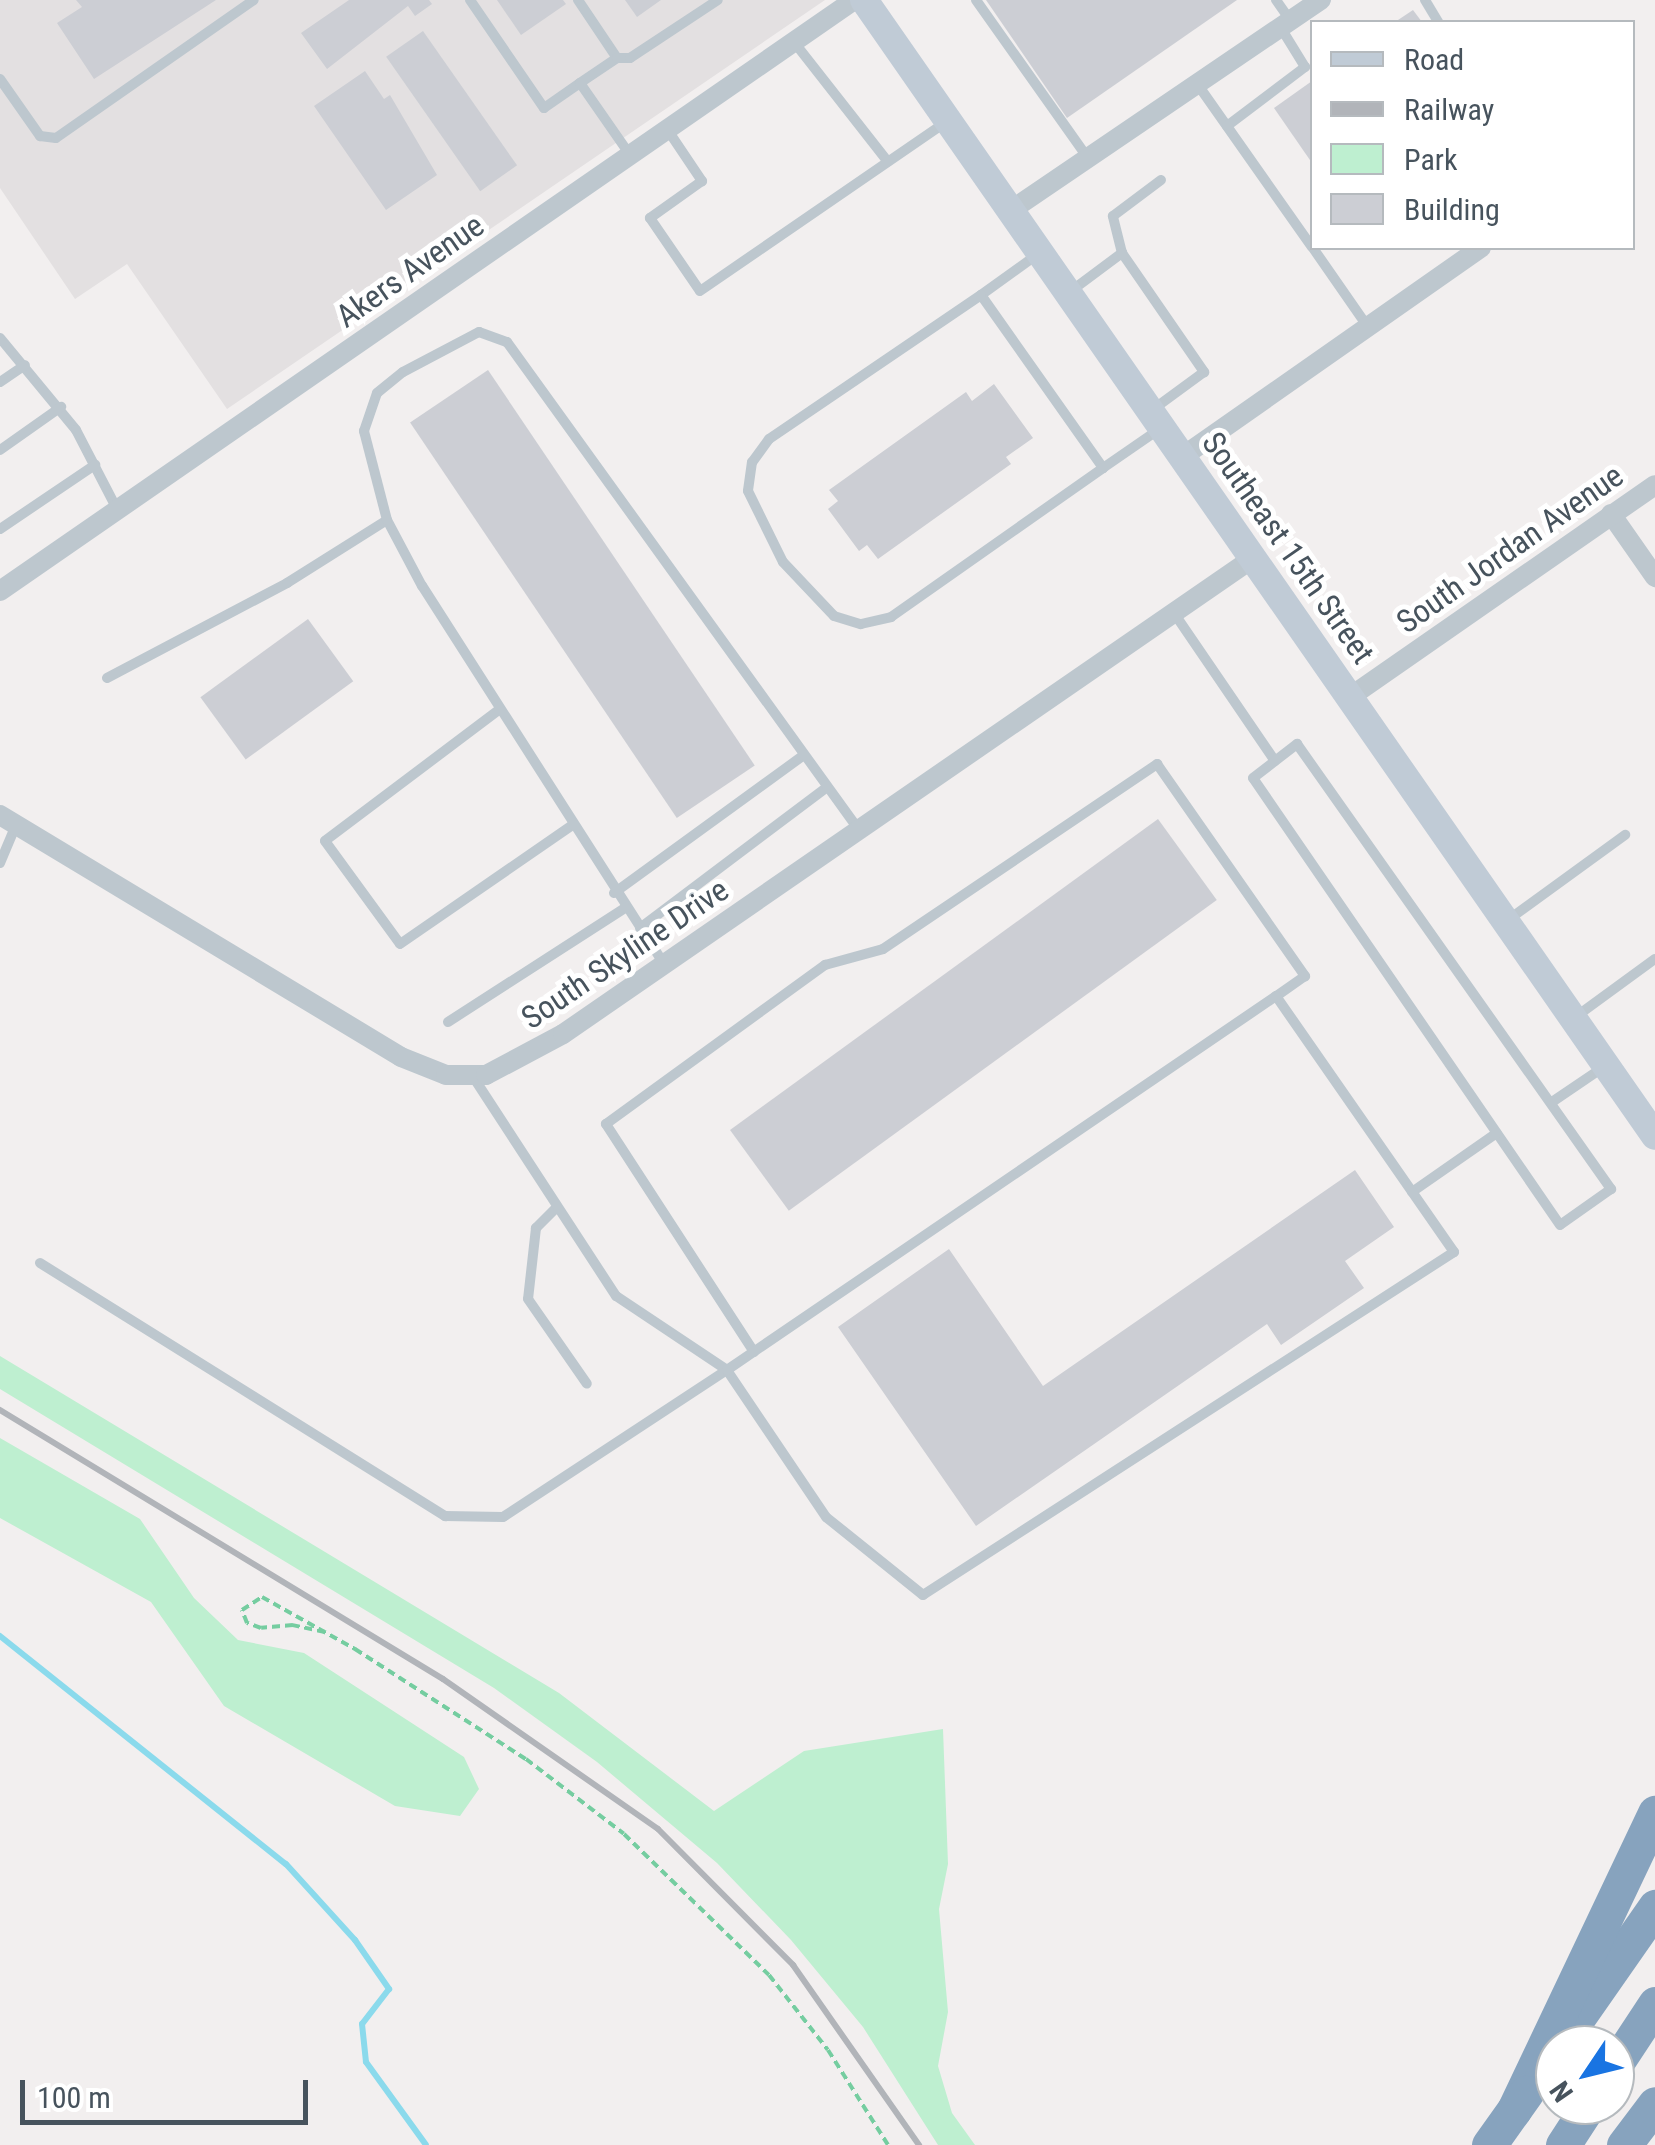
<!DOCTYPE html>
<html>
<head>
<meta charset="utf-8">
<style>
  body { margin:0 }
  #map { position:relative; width:1655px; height:2145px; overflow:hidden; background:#f2efef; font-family:"Roboto Condensed",sans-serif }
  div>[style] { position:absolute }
  .education>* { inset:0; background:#e3e0e1 }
  .green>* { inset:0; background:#beefd0 }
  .stream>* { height:6px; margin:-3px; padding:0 3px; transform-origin:3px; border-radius:3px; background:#8bdaec }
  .building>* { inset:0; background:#ccced4; transform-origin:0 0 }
  .path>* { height:4px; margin-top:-2px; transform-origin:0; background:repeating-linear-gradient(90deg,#75cda0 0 8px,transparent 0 13px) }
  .lane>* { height:10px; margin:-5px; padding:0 5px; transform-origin:5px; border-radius:5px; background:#bdc7ce }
  .street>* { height:20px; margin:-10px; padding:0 10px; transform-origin:10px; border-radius:10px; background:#bdc7ce }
  .secondary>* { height:28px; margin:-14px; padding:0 14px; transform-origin:14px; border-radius:14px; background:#c0cbd6 }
  .highway>* { height:35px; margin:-17.5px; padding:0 17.5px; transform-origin:17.5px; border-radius:17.5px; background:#87a3be }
  .rail>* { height:6px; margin:-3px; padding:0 3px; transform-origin:3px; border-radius:3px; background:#b1b4b9 }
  span { translate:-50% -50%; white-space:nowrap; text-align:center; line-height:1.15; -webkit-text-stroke:10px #fff; paint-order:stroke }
  .street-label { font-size:32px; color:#47535d }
  .legend { position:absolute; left:1310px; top:20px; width:325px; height:230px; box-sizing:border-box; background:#fff; border:2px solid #b5babe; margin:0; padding:12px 18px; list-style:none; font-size:30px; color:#47535d }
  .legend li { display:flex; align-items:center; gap:20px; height:50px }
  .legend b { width:50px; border:2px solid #b5babe }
  .north { position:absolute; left:1535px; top:2025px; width:100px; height:100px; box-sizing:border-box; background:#fff; border:2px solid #b5babe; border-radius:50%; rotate:235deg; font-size:28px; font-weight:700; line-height:40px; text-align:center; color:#47535d }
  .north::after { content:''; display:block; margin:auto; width:35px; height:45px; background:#1974e2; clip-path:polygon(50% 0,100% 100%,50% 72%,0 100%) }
  .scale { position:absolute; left:20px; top:2080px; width:288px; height:45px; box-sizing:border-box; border:5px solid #47535d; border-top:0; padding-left:12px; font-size:30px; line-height:35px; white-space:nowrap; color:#47535d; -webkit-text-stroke:8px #fff; paint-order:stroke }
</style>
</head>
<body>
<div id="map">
  <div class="education">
    <i style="clip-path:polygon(0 0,825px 0,227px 409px,127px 264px,75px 299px,0 188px)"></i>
  </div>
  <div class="green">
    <i style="clip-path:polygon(0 1356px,559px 1693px,714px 1811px,804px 1751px,943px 1729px,948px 1864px,939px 1909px,948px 2012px,938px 2066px,952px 2113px,975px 2145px,938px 2145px,863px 2027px,791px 1940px,717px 1863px,597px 1762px,494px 1688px,0 1389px)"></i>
    <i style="clip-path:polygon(0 1438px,140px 1519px,194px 1598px,238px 1640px,304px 1653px,464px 1757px,479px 1789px,460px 1816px,395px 1806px,224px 1706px,151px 1602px,0 1518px)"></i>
  </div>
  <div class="stream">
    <i style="left:0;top:1636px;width:366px;rotate:38.6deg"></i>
    <i style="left:286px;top:1864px;width:103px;rotate:47.8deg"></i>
    <i style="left:355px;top:1940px;width:60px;rotate:55.2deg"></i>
    <i style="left:389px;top:1989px;width:44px;rotate:127.6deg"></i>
    <i style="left:362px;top:2024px;width:38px;rotate:84deg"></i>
    <i style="left:366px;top:2062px;width:102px;rotate:54.1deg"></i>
  </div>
  <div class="building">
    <i style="clip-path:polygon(76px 0,216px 0,94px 79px,57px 23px,82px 7px)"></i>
    <i style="clip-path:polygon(349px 0,429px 0,432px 4px,415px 16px,408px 6px,327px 69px,301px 33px)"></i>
    <i style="clip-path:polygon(497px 0,563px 0,566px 4px,521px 35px)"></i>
    <i style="clip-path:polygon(625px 0,661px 0,637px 17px)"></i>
    <i style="clip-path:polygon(986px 0,1237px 0,1067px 118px)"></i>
    <i style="clip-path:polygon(1413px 10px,1422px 22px,1395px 22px)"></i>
    <i style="left:423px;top:31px;width:164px;height:45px;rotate:55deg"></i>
    <i style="clip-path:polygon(365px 71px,384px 99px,390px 95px,437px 175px,386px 210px,314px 106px)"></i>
    <i style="clip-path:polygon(1312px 81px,1312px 163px,1274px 108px)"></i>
    <i style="left:488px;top:370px;width:477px;height:94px;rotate:56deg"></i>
    <i style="clip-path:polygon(994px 384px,1033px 438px,1006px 457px,1011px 464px,878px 559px,867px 545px,859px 551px,828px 509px,838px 501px,829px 490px,966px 392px,972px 401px)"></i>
    <i style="left:308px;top:619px;width:77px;height:133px;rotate:54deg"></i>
    <i style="left:1158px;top:819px;width:100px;height:529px;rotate:54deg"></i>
    <i style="clip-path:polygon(1355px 1170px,1394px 1227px,1345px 1261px,1364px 1288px,1281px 1345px,1267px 1324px,976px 1526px,838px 1327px,949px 1249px,1043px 1386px)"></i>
  </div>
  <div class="path">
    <i style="left:325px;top:1632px;width:33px;rotate:-168deg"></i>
    <i style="left:293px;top:1625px;width:32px;rotate:175deg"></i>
    <i style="left:261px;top:1628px;width:15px;rotate:-160deg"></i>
    <i style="left:247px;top:1623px;width:14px;rotate:-111deg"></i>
    <i style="left:242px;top:1610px;width:24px;rotate:-33deg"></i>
    <i style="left:262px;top:1597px;width:107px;rotate:29.2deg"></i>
    <i style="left:355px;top:1649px;width:203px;rotate:32.8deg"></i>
    <i style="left:526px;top:1759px;width:123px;rotate:37.4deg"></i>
    <i style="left:624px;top:1834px;width:202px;rotate:44.2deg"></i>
    <i style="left:769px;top:1975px;width:95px;rotate:51.8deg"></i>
    <i style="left:828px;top:2050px;width:112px;rotate:57.7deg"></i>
  </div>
  <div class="lane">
    <i style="left:470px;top:0;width:131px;rotate:55.6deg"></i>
    <i style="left:544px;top:108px;width:44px;rotate:-34.8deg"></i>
    <i style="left:578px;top:0;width:70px;rotate:56.1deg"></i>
    <i style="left:617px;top:58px;width:45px;rotate:146deg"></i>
    <i style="left:580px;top:83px;width:88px;rotate:55.2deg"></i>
    <i style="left:976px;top:0;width:194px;rotate:54.7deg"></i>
    <i style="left:1276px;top:0;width:24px;rotate:55deg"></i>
    <i style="left:1425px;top:0;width:26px;rotate:59deg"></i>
    <i style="left:794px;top:42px;width:152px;rotate:51.9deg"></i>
    <i style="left:617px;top:58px;width:13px"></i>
    <i style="left:630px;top:58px;width:105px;rotate:-33.4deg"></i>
    <i style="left:0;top:79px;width:70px;rotate:54.9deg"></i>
    <i style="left:40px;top:136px;width:16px;rotate:7deg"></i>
    <i style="left:56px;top:138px;width:241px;rotate:-34.9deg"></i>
    <i style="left:1198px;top:85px;width:198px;rotate:54.9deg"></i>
    <i style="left:1227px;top:126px;width:98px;rotate:-37.1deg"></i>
    <i style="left:1305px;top:67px;width:46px;rotate:-121.6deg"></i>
    <i style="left:667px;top:129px;width:63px;rotate:56.1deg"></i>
    <i style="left:702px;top:181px;width:64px;rotate:144.6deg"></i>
    <i style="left:650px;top:218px;width:88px;rotate:55.6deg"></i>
    <i style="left:700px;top:291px;width:300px;rotate:-34.5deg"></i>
    <i style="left:1313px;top:248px;width:96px;rotate:55.2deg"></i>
    <i style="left:1122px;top:253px;width:38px;rotate:-104deg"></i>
    <i style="left:1113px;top:216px;width:60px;rotate:-36.9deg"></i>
    <i style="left:1038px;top:254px;width:70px;rotate:144.3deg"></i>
    <i style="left:981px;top:295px;width:212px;rotate:54.8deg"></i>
    <i style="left:1103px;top:468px;width:70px;rotate:-34.6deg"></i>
    <i style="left:1071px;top:291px;width:64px;rotate:-36.7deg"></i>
    <i style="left:1122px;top:253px;width:145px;rotate:55.4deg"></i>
    <i style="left:1204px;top:372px;width:66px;rotate:143.7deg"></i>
    <i style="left:981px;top:295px;width:256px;rotate:145.8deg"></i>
    <i style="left:769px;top:439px;width:29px;rotate:126deg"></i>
    <i style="left:752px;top:462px;width:29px;rotate:98deg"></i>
    <i style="left:748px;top:491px;width:79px;rotate:63.8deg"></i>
    <i style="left:783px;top:562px;width:74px;rotate:46.6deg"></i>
    <i style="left:834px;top:616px;width:28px;rotate:17deg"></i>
    <i style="left:861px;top:624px;width:31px;rotate:-13deg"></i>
    <i style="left:891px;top:617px;width:259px;rotate:-35.1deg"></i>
    <i style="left:0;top:338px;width:119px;rotate:50.4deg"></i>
    <i style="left:76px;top:430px;width:89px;rotate:62.6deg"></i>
    <i style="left:0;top:382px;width:30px;rotate:-34deg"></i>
    <i style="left:0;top:450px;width:75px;rotate:-35.2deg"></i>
    <i style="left:0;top:529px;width:115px;rotate:-34deg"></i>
    <i style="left:1174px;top:613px;width:179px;rotate:55.7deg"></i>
    <i style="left:107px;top:678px;width:204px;rotate:-27.8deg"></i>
    <i style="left:287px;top:583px;width:118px;rotate:-32.2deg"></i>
    <i style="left:500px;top:709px;width:219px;rotate:143deg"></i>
    <i style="left:325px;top:841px;width:127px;rotate:53.9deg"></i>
    <i style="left:400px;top:944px;width:208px;rotate:-34.6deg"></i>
    <i style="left:1297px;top:744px;width:545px;rotate:54.79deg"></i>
    <i style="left:1611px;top:1189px;width:62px;rotate:144.8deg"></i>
    <i style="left:1560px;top:1225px;width:542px;rotate:-124.48deg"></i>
    <i style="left:1253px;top:778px;width:56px;rotate:-37.7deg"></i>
    <i style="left:0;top:863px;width:41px;rotate:-67.2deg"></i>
    <i style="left:614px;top:893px;width:235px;rotate:-36deg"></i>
    <i style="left:1508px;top:920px;width:145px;rotate:-36deg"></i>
    <i style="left:640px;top:928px;width:234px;rotate:-37deg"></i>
    <i style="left:664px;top:964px;width:449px;rotate:-122.6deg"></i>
    <i style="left:422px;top:586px;width:75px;rotate:-117.9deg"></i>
    <i style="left:387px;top:520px;width:92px;rotate:-104.5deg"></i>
    <i style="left:364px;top:431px;width:40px;rotate:-71.1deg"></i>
    <i style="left:377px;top:393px;width:33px;rotate:-39deg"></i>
    <i style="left:403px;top:372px;width:86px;rotate:-27.8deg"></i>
    <i style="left:479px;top:332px;width:30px;rotate:20deg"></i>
    <i style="left:507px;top:342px;width:602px;rotate:54.2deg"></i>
    <i style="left:1574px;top:1018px;width:100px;rotate:-36.1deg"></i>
    <i style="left:448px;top:1022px;width:211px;rotate:-32.8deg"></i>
    <i style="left:1552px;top:1102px;width:64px;rotate:-34.2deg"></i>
    <i style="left:1412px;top:1192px;width:103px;rotate:-34.8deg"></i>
    <i style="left:557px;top:1207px;width:30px;rotate:135deg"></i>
    <i style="left:536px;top:1228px;width:71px;rotate:96.4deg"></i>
    <i style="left:528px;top:1299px;width:103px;rotate:55.2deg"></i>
    <i style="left:40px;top:1263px;width:478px;rotate:32deg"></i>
    <i style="left:445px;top:1516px;width:58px;rotate:1deg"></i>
    <i style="left:503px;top:1517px;width:268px;rotate:-33.3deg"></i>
    <i style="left:727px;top:1370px;width:133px;rotate:-146.3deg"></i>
    <i style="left:616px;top:1296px;width:262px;rotate:-123.1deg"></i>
    <i style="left:754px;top:1352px;width:272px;rotate:-123deg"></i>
    <i style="left:606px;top:1124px;width:271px;rotate:-36deg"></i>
    <i style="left:825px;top:965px;width:60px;rotate:-15.4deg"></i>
    <i style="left:883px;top:949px;width:331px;rotate:-34deg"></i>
    <i style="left:1157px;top:764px;width:259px;rotate:55.1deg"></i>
    <i style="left:1305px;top:976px;width:35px;rotate:145deg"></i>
    <i style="left:1276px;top:996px;width:312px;rotate:55.2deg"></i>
    <i style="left:1454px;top:1252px;width:632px;rotate:147.14deg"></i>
    <i style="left:923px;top:1595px;width:124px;rotate:-141.2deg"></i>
    <i style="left:826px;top:1517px;width:177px;rotate:-124deg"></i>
    <i style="left:727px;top:1370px;width:664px;rotate:-34.26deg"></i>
  </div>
  <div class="street">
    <i style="left:1010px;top:211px;width:376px;rotate:-34.2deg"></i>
    <i style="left:1182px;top:457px;width:365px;rotate:-35deg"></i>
    <i style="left:1611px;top:514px;width:77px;rotate:55.1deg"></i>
    <i style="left:0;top:591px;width:1039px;rotate:-34.68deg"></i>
    <i style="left:1350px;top:697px;width:371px;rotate:-34.8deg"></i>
    <i style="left:0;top:815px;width:468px;rotate:31.1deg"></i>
    <i style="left:401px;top:1057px;width:48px;rotate:21.8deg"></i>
    <i style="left:446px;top:1075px;width:40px"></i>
    <i style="left:486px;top:1075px;width:87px;rotate:-28deg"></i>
    <i style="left:563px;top:1034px;width:838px;rotate:-34.6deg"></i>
  </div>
  <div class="secondary">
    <i style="left:864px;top:0;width:1384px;rotate:55.15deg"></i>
  </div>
  <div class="highway">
    <i style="left:1570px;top:2029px;width:149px;rotate:-55.1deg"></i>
    <i style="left:1615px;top:2065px;width:73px;rotate:-56.7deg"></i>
    <i style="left:1514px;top:2110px;width:329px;rotate:-64.6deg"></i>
    <i style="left:1489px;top:2145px;width:64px;rotate:-54.6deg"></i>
    <i style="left:1563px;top:2145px;width:48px;rotate:-57deg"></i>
    <i style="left:1624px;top:2145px;width:51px;rotate:-52.9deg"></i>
  </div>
  <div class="rail">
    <i style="left:0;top:1410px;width:518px;rotate:31.27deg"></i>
    <i style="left:443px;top:1679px;width:262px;rotate:34.9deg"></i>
    <i style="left:658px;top:1829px;width:192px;rotate:45.2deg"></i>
    <i style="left:793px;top:1965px;width:220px;rotate:55deg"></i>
  </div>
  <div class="street-label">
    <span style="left:410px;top:271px;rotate:-35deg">Akers Avenue</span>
    <span style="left:1288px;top:548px;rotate:55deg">Southeast 15th Street</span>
    <span style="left:1510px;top:549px;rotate:-35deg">South Jordan Avenue</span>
    <span style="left:625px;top:954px;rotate:-34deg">South Skyline Drive</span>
  </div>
  <ul class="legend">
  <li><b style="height:12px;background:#c0cbd6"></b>Road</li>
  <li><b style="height:12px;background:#b1b4b9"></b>Railway</li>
  <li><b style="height:28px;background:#beefd0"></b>Park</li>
  <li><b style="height:28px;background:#ccced4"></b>Building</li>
  </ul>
  <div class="north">N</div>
  <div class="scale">100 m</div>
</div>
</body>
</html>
